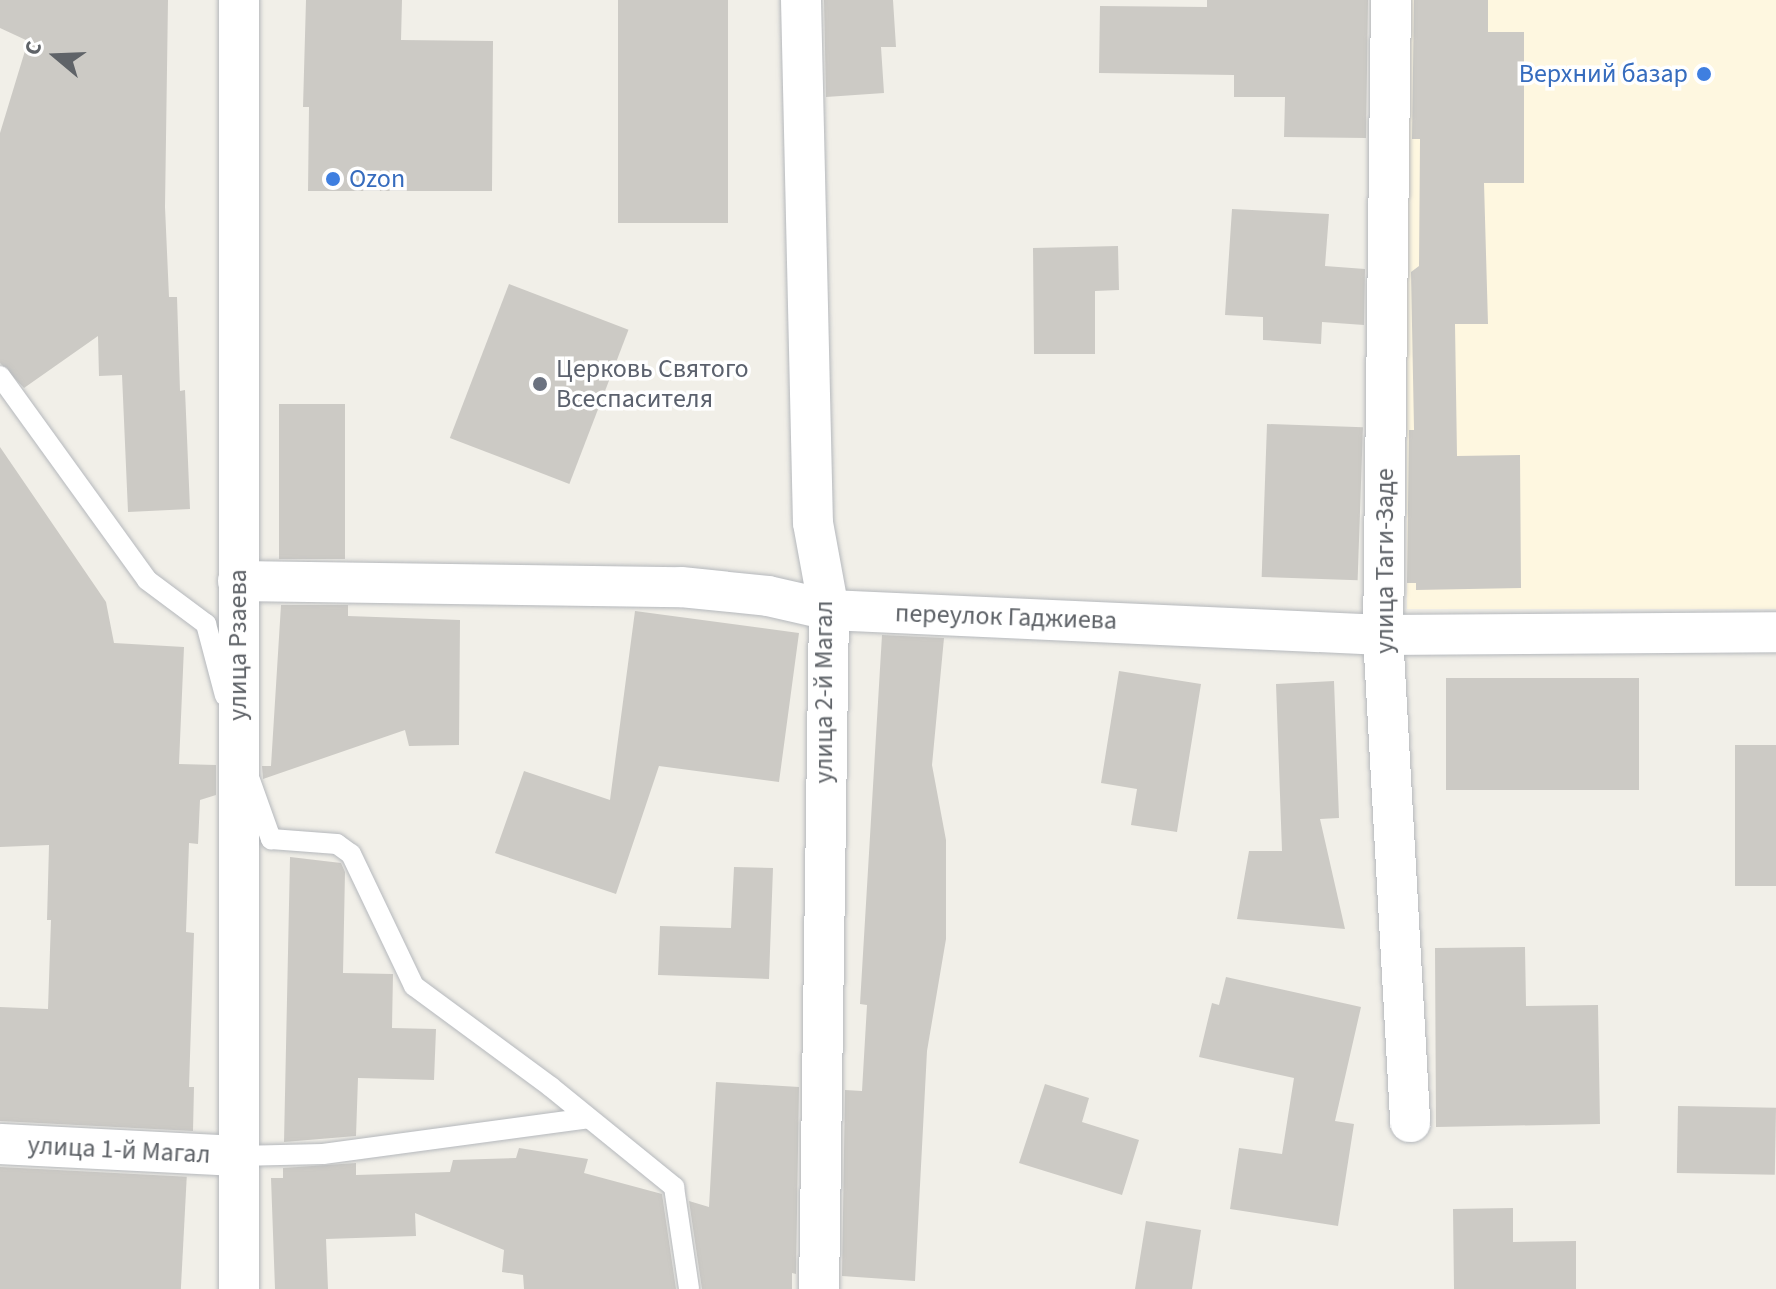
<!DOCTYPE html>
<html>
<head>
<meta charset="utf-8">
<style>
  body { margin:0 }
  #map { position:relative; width:1776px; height:1289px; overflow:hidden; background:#f1efe8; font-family:"Source Sans 3",sans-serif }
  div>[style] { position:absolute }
  .commercial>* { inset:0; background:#fef7e0; transform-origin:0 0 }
  .building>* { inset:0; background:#cccac5; transform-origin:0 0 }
  .roads { filter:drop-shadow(0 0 2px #b5b8bc) drop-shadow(0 0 2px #b5b8bc) }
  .lane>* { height:20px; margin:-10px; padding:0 10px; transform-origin:10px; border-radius:10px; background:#fff }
  .street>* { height:40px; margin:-20px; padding:0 20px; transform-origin:20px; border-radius:20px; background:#fff }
  .dots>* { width:22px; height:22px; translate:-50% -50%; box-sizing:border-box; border:4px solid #fff; border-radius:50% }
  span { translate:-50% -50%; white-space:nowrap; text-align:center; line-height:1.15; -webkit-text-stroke:7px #fff; paint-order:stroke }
  .shop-label { font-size:26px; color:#366cbe }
  .right { translate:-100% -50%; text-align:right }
  .left { translate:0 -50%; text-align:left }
  .worship-label { font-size:26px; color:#5b616d }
  .street-label { font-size:26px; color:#5f6368 }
  .north { position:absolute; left:16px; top:16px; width:80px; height:80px; -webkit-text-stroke:6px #fff; paint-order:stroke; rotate:289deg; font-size:22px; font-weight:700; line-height:32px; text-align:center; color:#5f6368 }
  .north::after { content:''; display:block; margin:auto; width:28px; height:36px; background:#5f6368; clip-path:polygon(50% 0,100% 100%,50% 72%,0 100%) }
</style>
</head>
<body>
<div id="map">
  <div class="commercial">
    <i style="left:1407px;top:0;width:369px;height:609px"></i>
  </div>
  <div class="building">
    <i style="clip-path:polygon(0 0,168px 0,165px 207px,169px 297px,177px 297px,180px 391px,185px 390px,190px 509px,128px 512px,122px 375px,99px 376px,98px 336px,24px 388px,0 363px,0 133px,28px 41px,0 28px)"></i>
    <i style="clip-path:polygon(306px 0,402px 0,401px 40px,493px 41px,492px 191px,308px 191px,309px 107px,303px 107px)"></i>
    <i style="left:618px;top:0;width:110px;height:223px"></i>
    <i style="clip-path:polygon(824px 0,893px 0,896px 47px,881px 47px,884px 93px,826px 97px)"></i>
    <i style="clip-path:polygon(1207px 0,1368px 0,1366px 138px,1284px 137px,1285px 97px,1234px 97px,1234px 75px,1099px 73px,1100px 6px,1207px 7px)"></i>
    <i style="clip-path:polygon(1414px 0,1488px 0,1488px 32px,1524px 32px,1524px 183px,1484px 183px,1488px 324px,1455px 324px,1457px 456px,1520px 455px,1521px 588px,1416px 590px,1416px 583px,1407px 583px,1409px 430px,1414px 430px,1411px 272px,1419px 266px,1420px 139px,1412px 139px)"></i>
    <i style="clip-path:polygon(1232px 209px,1329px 214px,1325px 266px,1365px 269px,1364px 325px,1322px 322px,1321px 344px,1263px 340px,1263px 317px,1225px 315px)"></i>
    <i style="clip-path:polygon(1118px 246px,1119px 290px,1095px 291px,1095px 354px,1034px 354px,1033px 248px)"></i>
    <i style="left:509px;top:284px;width:128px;height:165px;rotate:21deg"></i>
    <i style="left:279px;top:404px;width:66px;height:155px"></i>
    <i style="left:1267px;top:424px;width:96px;height:153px;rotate:2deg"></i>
    <i style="clip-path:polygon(0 447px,106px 602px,114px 643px,184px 647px,179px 764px,216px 765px,216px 795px,200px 800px,198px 844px,189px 843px,186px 932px,194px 933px,189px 1087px,194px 1087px,193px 1131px,0 1121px,0 1007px,48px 1009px,51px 920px,47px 920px,49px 845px,0 847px)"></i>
    <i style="clip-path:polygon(281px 605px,348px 605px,348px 616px,460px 620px,459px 745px,409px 746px,405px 730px,263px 779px,262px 766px,271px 766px)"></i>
    <i style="clip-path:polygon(635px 611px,799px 633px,779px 782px,659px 766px,616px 894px,495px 853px,524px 771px,610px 800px)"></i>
    <i style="clip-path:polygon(882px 635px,944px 638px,932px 765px,946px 840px,946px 939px,927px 1051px,915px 1281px,842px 1276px,845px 1090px,862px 1091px,867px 1005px,860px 1004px)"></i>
    <i style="clip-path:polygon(1119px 671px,1201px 684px,1177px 832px,1131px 825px,1137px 789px,1101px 783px)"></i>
    <i style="left:1639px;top:678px;width:112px;height:193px;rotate:90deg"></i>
    <i style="clip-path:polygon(1334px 681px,1339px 818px,1320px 819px,1345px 929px,1237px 919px,1249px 851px,1282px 851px,1276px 684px)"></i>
    <i style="left:1735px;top:745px;width:41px;height:141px"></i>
    <i style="clip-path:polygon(290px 857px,341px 863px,345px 872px,343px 973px,393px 974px,392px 1028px,436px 1029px,434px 1080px,358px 1078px,356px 1136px,284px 1142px)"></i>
    <i style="clip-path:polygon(734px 867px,773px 868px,769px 979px,658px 975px,660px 926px,731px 928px)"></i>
    <i style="clip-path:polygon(1525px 947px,1526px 1006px,1598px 1005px,1600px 1124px,1436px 1127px,1435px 948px)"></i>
    <i style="clip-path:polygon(1226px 977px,1361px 1007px,1335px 1121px,1354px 1124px,1338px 1226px,1230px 1209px,1239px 1148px,1282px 1154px,1294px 1078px,1199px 1057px,1212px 1003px,1219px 1005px)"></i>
    <i style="clip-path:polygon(716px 1082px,799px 1087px,796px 1274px,792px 1273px,792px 1289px,702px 1289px,689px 1201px,709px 1207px)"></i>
    <i style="clip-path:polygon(1045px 1084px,1089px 1098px,1082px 1122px,1139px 1140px,1122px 1195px,1019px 1163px)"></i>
    <i style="left:1678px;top:1106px;width:98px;height:67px;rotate:1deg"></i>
    <i style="clip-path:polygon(519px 1148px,588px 1159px,584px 1173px,662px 1194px,676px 1289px,524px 1289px,523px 1275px,502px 1272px,504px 1250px,415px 1213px,416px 1236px,326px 1239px,328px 1289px,275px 1289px,271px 1178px,283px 1178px,283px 1168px,356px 1163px,356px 1175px,450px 1172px,453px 1160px,516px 1158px)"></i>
    <i style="left:0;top:1167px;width:187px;height:122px;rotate:3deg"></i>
    <i style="clip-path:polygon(1513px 1208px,1513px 1242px,1576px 1241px,1576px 1289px,1454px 1289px,1453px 1209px)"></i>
    <i style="clip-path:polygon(1146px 1221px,1201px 1230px,1192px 1289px,1135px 1289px)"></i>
  </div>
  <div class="roads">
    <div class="lane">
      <i style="left:0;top:376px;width:251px;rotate:54.2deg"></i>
      <i style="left:147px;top:580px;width:74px;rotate:36.7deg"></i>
      <i style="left:206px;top:624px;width:74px;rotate:75.2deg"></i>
      <i style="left:250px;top:780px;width:63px;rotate:70.4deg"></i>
      <i style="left:271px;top:839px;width:66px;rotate:4.3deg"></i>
      <i style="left:337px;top:844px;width:17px;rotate:36deg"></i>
      <i style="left:351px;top:854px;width:146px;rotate:64.5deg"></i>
      <i style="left:414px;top:986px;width:170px;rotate:36.4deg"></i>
      <i style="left:551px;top:1087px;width:159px;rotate:39.1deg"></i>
      <i style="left:674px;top:1187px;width:103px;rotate:81.6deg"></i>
      <i style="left:238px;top:1156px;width:85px;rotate:-1.3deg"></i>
      <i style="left:323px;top:1154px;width:267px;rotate:-7.7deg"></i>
    </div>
    <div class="street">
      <i style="left:239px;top:0;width:1289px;rotate:90deg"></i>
      <i style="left:801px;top:0;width:523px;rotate:88.69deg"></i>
      <i style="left:813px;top:523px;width:88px;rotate:79.6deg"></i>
      <i style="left:829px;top:610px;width:679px;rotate:90.84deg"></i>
      <i style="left:1391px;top:0;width:635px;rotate:90.72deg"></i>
      <i style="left:1383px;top:635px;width:488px;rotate:86.8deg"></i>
      <i style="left:238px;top:581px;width:443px;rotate:0.8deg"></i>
      <i style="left:681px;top:587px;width:87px;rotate:5.9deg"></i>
      <i style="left:768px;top:596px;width:63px;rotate:12.9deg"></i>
      <i style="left:829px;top:610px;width:555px;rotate:2.58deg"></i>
      <i style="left:1383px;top:635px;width:393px;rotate:-0.4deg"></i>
      <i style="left:0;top:1144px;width:238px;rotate:2.9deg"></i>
    </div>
  </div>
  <div class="dots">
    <i style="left:1704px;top:74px;background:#3f7fe0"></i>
    <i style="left:333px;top:179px;background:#3f7fe0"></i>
    <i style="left:540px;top:384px;background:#6b7280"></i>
  </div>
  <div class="shop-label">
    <span class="right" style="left:1688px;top:74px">Верхний базар</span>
    <span class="left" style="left:349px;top:179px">Ozon</span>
  </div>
  <div class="worship-label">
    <span class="left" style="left:556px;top:384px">Церковь Святого<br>Всеспасителя</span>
  </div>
  <div class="street-label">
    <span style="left:1385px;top:561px;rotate:-90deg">улица Таги-Заде</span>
    <span style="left:1006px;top:617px;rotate:2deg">переулок Гаджиева</span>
    <span style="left:238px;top:645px;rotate:-90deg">улица Рзаева</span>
    <span style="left:824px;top:692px;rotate:-90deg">улица 2-й Магал</span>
    <span style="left:119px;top:1150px;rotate:3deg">улица 1-й Магал</span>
  </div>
  <div class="north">С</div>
</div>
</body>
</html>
